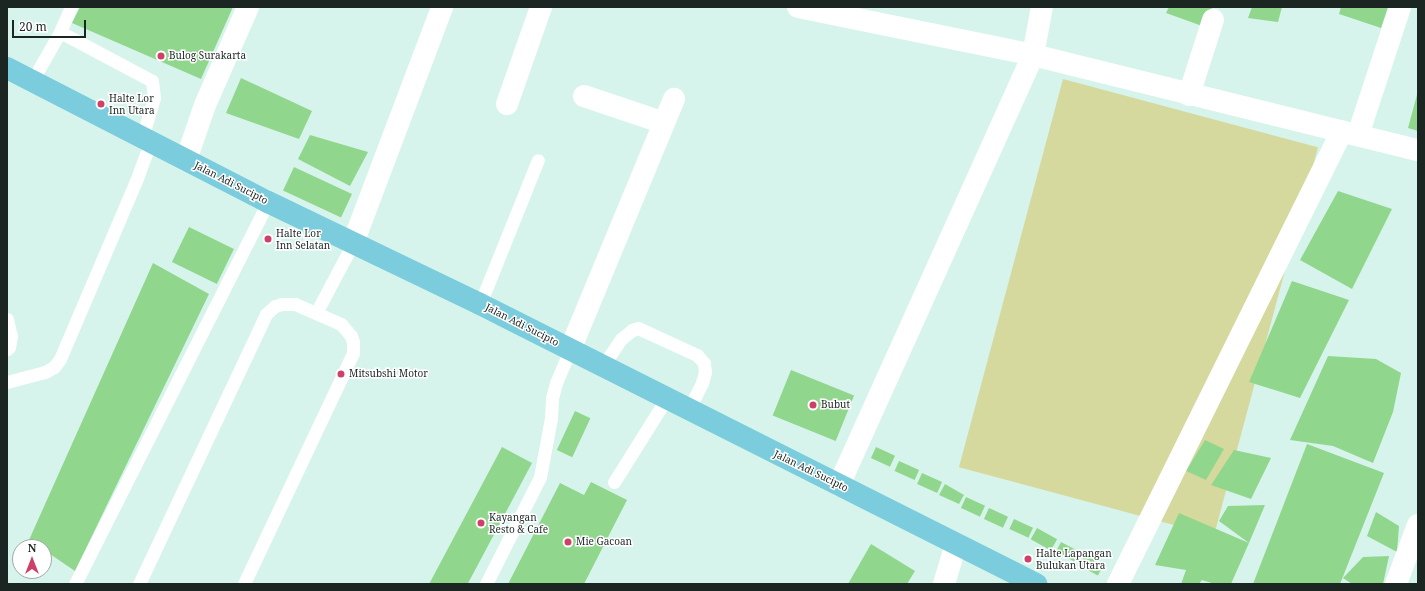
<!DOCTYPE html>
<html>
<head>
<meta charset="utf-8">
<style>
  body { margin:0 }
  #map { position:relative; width:1425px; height:591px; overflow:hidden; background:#d6f4ec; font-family:"Noto Serif",serif }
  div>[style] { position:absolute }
  .green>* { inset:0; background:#d6d99d; transform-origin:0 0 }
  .building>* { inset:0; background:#90d78d; transform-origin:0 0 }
  .service>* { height:13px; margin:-6.5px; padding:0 6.5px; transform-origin:6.5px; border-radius:6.5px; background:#fff }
  .minor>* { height:22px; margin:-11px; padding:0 11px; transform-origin:11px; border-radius:11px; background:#fff }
  .tertiary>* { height:22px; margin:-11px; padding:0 11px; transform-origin:11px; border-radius:11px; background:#fff }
  .trunk>* { height:22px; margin:-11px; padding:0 11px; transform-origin:11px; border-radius:11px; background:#7bccdc }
  .dots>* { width:11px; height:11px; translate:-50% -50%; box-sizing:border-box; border:2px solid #fff; border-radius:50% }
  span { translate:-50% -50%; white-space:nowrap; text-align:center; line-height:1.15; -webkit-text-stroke:3px #fff; paint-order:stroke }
  .poi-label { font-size:10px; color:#1b2623 }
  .left { translate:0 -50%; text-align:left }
  .street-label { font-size:10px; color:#1b2623 }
  .frame { position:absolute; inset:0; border:8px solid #1b2623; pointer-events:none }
  .north { position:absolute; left:12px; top:539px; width:40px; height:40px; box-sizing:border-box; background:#fff; border:1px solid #a4a8a7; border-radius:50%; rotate:0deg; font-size:11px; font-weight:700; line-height:16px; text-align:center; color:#1b2623 }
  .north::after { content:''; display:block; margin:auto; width:14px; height:18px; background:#cf4068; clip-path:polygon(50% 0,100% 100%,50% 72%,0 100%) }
  .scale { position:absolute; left:12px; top:20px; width:74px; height:18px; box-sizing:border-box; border:2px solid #1b2623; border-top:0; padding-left:5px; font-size:12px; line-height:14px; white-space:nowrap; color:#1b2623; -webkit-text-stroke:3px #fff; paint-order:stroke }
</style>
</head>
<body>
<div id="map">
  <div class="green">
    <i style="left:1063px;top:79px;width:264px;height:402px;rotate:15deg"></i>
  </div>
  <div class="building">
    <i style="clip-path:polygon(80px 7px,233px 7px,201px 79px,72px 23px)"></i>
    <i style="clip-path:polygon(1169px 7px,1212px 7px,1205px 27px,1166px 13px)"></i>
    <i style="clip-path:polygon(1252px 7px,1282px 7px,1278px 22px,1248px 18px)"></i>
    <i style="clip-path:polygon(1341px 7px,1388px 7px,1381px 28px,1339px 14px)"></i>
    <i style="clip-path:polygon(241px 78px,312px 111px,299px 139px,226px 113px)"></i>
    <i style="clip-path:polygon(1418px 91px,1418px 131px,1408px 128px)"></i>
    <i style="clip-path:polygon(310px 135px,368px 152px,350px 186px,298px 159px)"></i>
    <i style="left:294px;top:167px;width:64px;height:26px;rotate:25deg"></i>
    <i style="clip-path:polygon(1338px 191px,1392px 209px,1352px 289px,1300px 260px)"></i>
    <i style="left:189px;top:227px;width:50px;height:39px;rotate:26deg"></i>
    <i style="clip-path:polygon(153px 263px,209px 294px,75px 571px,44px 550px,44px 547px,39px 547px,29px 540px)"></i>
    <i style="clip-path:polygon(1292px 281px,1349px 300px,1300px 398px,1249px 382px)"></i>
    <i style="clip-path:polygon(1328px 356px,1376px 359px,1401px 373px,1393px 412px,1373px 463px,1333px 446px,1290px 440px)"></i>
    <i style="left:791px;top:370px;width:68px;height:49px;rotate:22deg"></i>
    <i style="left:575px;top:411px;width:17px;height:43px;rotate:25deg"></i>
    <i style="clip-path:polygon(1205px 440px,1224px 449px,1206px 480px,1186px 471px)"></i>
    <i style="clip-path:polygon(1307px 444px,1384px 473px,1340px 584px,1253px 584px)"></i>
    <i style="left:502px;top:447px;width:34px;height:155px;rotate:28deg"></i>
    <i style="left:876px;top:447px;width:21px;height:12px;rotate:25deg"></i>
    <i style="clip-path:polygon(1234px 450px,1271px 458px,1251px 499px,1211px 485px)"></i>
    <i style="left:899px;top:461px;width:22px;height:11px;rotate:24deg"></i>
    <i style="left:922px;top:473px;width:22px;height:12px;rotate:24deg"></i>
    <i style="clip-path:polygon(591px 482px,627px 500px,584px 584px,508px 584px,560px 483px,584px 495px)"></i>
    <i style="clip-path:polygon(945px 484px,964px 495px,959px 504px,939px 495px)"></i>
    <i style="left:966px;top:497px;width:21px;height:12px;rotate:25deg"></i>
    <i style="clip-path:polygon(1265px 505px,1249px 543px,1219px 521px,1228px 506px)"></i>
    <i style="left:989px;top:508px;width:21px;height:12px;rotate:25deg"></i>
    <i style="clip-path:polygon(1376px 512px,1399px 526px,1397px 552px,1367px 536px)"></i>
    <i style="clip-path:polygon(1179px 513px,1249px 543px,1231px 584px,1215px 584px,1202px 580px,1199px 584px,1181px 584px,1186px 570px,1155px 565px)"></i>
    <i style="left:1014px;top:519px;width:21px;height:11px;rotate:25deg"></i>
    <i style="left:1037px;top:528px;width:23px;height:13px;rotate:29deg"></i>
    <i style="left:1061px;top:542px;width:21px;height:11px;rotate:28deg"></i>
    <i style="clip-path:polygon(871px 544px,915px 571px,907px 584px,848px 584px)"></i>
    <i style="left:1085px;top:555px;width:21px;height:12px;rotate:28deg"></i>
    <i style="clip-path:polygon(1389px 556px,1383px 584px,1352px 584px,1343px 578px,1363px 557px)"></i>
  </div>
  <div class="service">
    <i style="left:71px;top:7px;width:27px;rotate:114deg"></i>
    <i style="left:60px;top:32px;width:104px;rotate:28deg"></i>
    <i style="left:152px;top:81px;width:17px;rotate:83deg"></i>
    <i style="left:154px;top:98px;width:42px;rotate:106.7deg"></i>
    <i style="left:32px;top:81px;width:56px;rotate:-60.3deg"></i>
    <i style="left:480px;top:304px;width:155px;rotate:-68.1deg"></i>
    <i style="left:316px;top:313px;width:79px;rotate:-62.1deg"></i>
    <i style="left:7px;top:319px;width:17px;rotate:77deg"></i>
    <i style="left:11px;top:336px;width:11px;rotate:100deg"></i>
    <i style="left:9px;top:347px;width:3px;rotate:135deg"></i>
    <i style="left:602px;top:367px;width:34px;rotate:-56deg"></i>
    <i style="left:621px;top:339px;width:14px;rotate:-39deg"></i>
    <i style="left:632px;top:330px;width:6px;rotate:-18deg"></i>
    <i style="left:638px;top:328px;width:65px;rotate:24.6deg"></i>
    <i style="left:697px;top:355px;width:11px;rotate:49deg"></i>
    <i style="left:704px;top:363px;width:9px;rotate:84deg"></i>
    <i style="left:705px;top:372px;width:11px;rotate:105deg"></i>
    <i style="left:702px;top:383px;width:30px;rotate:117deg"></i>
    <i style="left:7px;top:382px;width:39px;rotate:-15deg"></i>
    <i style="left:45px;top:372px;width:10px;rotate:-29deg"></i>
    <i style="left:54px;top:367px;width:10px;rotate:-53deg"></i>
    <i style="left:60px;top:359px;width:194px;rotate:-66.9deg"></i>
    <i style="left:136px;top:181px;width:40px;rotate:-69.8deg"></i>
    <i style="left:614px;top:482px;width:98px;rotate:-57.9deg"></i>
    <i style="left:75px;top:584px;width:428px;rotate:-63.2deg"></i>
    <i style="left:139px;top:584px;width:298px;rotate:-64.8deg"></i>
    <i style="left:266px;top:314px;width:12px;rotate:-42deg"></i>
    <i style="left:275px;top:306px;width:7px;rotate:-16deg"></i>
    <i style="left:282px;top:304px;width:13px"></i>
    <i style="left:295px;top:304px;width:50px;rotate:23.5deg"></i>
    <i style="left:341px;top:324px;width:16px;rotate:50deg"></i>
    <i style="left:351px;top:336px;width:6px;rotate:72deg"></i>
    <i style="left:353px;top:342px;width:11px;rotate:90deg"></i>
    <i style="left:353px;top:353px;width:255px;rotate:115.3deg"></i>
    <i style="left:486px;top:584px;width:120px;rotate:-63.2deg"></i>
    <i style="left:540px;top:477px;width:60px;rotate:-79.4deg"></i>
    <i style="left:551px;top:418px;width:20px;rotate:-87deg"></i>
    <i style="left:552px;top:398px;width:16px;rotate:-75deg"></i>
    <i style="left:556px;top:383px;width:36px;rotate:-67deg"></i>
  </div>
  <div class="minor">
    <i style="left:798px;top:7px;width:240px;rotate:11.5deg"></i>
    <i style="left:1033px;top:55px;width:397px;rotate:13.9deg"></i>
    <i style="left:1189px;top:95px;width:79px;rotate:-72.3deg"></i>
    <i style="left:584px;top:96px;width:84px;rotate:18.6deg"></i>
    <i style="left:507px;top:104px;width:103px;rotate:-70.7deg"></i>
    <i style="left:1358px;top:135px;width:135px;rotate:-71.8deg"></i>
    <i style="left:186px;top:160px;width:58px;rotate:-70.9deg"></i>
    <i style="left:205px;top:105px;width:107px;rotate:-66.3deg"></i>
    <i style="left:353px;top:243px;width:252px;rotate:-69.3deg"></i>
    <i style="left:570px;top:350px;width:272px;rotate:-67.5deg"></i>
    <i style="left:839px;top:485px;width:472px;rotate:-65.7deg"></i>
    <i style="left:1033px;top:55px;width:49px;rotate:-79.4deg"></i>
    <i style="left:1118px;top:584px;width:505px;rotate:-63.69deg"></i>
    <i style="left:1396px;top:584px;width:63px;rotate:-69.6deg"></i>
  </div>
  <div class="tertiary">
    <i style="left:944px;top:584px;width:42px;rotate:-73.3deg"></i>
  </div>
  <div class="trunk">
    <i style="left:7px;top:68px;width:293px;rotate:27.2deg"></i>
    <i style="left:268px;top:202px;width:235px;rotate:25.7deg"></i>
    <i style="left:480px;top:304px;width:623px;rotate:26.73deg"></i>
  </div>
  <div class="dots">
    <i style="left:161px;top:56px;background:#cf4068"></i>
    <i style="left:101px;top:104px;background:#cf4068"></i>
    <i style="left:268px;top:239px;background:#cf4068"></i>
    <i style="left:341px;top:374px;background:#cf4068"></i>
    <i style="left:813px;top:405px;background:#cf4068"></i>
    <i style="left:481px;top:523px;background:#cf4068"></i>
    <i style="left:568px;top:542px;background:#cf4068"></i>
    <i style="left:1028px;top:559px;background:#cf4068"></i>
  </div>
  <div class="poi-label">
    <span class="left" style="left:169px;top:56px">Bulog Surakarta</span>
    <span class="left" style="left:109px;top:104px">Halte Lor<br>Inn Utara</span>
    <span class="left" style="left:276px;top:239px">Halte Lor<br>Inn Selatan</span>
    <span class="left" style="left:349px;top:374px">Mitsubshi Motor</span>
    <span class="left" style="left:821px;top:405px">Bubut</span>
    <span class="left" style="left:489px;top:523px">Kayangan<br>Resto &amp; Cafe</span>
    <span class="left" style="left:576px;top:542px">Mie Gacoan</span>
    <span class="left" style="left:1036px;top:559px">Halte Lapangan<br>Bulukan Utara</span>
  </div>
  <div class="street-label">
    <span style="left:231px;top:183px;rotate:27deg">Jalan Adi Sucipto</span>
    <span style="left:522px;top:325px;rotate:27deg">Jalan Adi Sucipto</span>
    <span style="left:811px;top:471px;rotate:26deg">Jalan Adi Sucipto</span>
  </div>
  <div class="frame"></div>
  <div class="north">N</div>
  <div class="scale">20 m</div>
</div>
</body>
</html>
